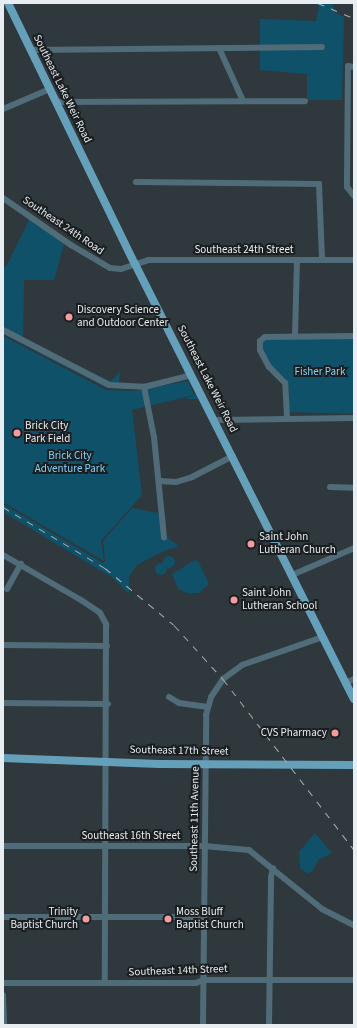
<!DOCTYPE html>
<html>
<head>
<meta charset="utf-8">
<style>
  body { margin:0 }
  #map { position:relative; width:357px; height:1028px; overflow:hidden; background:#2f383c; font-family:"Source Sans 3",sans-serif }
  div>[style] { position:absolute }
  .green>* { inset:0; background:#10516a }
  .round { border-radius:50% }
  .minor>* { height:6px; margin:-3px; padding:0 3px; transform-origin:3px; border-radius:3px; background:#506c79 }
  .major>* { height:8px; margin:-4px; padding:0 4px; transform-origin:4px; border-radius:4px; background:#65a0bb }
  .rail>* { height:1px; margin-top:-0.5px; transform-origin:0; background:repeating-linear-gradient(90deg,#a6adb1 0 7px,transparent 0 14px) }
  .dots>* { width:11px; height:11px; translate:-50% -50%; box-sizing:border-box; border:2px solid #1a1e20; border-radius:50% }
  span { translate:-50% -50%; white-space:nowrap; text-align:center; line-height:1.15; -webkit-text-stroke:4px #1a1e20; paint-order:stroke }
  .street-label { font-size:11px; color:#e7edf0 }
  .poi-label { font-size:11px; color:#e7edf0 }
  .left { translate:0 -50%; text-align:left }
  .right { translate:-100% -50%; text-align:right }
  .park-label { font-size:11px; color:#84d3f7 }
  .frame { position:absolute; inset:0; border:4px solid #e7edf0; pointer-events:none }
</style>
</head>
<body>
<div id="map">
  <div class="green">
    <i style="clip-path:polygon(312px 3px,333px 3px,334px 12px,344px 17px,342px 100px,307px 100px,307px 74px,260px 70px,260px 19px,316px 21px,319px 6px)"></i>
    <i style="clip-path:polygon(30px 218px,64px 244px,54px 280px,24px 280px,23px 342px,111px 381px,120px 371px,119px 383px,138px 386px,183px 375px,184px 371px,179px 361px,183px 361px,202px 399px,185px 399px,196px 394px,188px 379px,134px 389px,107px 388px,3px 334px,3px 269px,7px 265px)"></i>
    <i style="clip-path:polygon(3px 336px,106px 390px,134px 391px,188px 381px,194px 395px,132px 410px,142px 495px,101px 541px,104px 561px,3px 502px)"></i>
    <i style="clip-path:polygon(354px 338px,354px 414px,289px 412px,289px 388px,270px 365px,261px 348px,263px 340px)"></i>
    <i style="clip-path:polygon(3px 504px,103px 563px,105px 561px,103px 541px,132px 508px,158px 513px,164px 535px,179px 546px,159px 553px,137px 565px,129px 576px,129px 594px,113px 578px,3px 512px)"></i>
    <i class="round" style="left:163px;top:556px;width:12px;height:12px"></i>
    <i style="clip-path:polygon(195px 560px,198px 561px,209px 584px,199px 593px,187px 593px,178px 589px,172px 574px)"></i>
    <i class="round" style="left:155px;top:563px;width:12px;height:12px"></i>
    <i style="clip-path:polygon(315px 833px,332px 853px,318px 860px,312px 872px,307px 873px,300px 868px,299px 852px)"></i>
  </div>
  <div class="minor">
    <i style="left:219px;top:48px;width:58px;rotate:65.6deg"></i>
    <i style="left:31px;top:50px;width:291px;rotate:-0.6deg"></i>
    <i style="left:354px;top:67px;width:6px;rotate:-171deg"></i>
    <i style="left:348px;top:66px;width:121px;rotate:90.5deg"></i>
    <i style="left:347px;top:187px;width:11px;rotate:52deg"></i>
    <i style="left:56px;top:102px;width:249px;rotate:-0.2deg"></i>
    <i style="left:3px;top:109px;width:51px;rotate:-23.1deg"></i>
    <i style="left:136px;top:182px;width:183px;rotate:0.6deg"></i>
    <i style="left:319px;top:184px;width:76px;rotate:87.7deg"></i>
    <i style="left:3px;top:198px;width:83px;rotate:34.7deg"></i>
    <i style="left:71px;top:245px;width:45px;rotate:30.5deg"></i>
    <i style="left:110px;top:268px;width:11px;rotate:5deg"></i>
    <i style="left:121px;top:269px;width:28px;rotate:-18deg"></i>
    <i style="left:148px;top:260px;width:206px"></i>
    <i style="left:3px;top:330px;width:119px;rotate:27.4deg"></i>
    <i style="left:109px;top:385px;width:35px;rotate:3deg"></i>
    <i style="left:144px;top:387px;width:49px;rotate:-14deg"></i>
    <i style="left:295px;top:336px;width:76px;rotate:-88.5deg"></i>
    <i style="left:144px;top:387px;width:51px;rotate:78.7deg"></i>
    <i style="left:154px;top:437px;width:101px;rotate:84.3deg"></i>
    <i style="left:287px;top:417px;width:34px;rotate:-93deg"></i>
    <i style="left:285px;top:383px;width:23px;rotate:-135deg"></i>
    <i style="left:269px;top:367px;width:19px;rotate:-118deg"></i>
    <i style="left:260px;top:350px;width:9px;rotate:-90deg"></i>
    <i style="left:260px;top:341px;width:6px;rotate:-39deg"></i>
    <i style="left:265px;top:337px;width:89px;rotate:-0.6deg"></i>
    <i style="left:215px;top:420px;width:139px;rotate:-0.8deg"></i>
    <i style="left:159px;top:481px;width:17px;rotate:3deg"></i>
    <i style="left:176px;top:482px;width:17px;rotate:-17deg"></i>
    <i style="left:192px;top:477px;width:46px;rotate:-27.1deg"></i>
    <i style="left:330px;top:487px;width:24px;rotate:2deg"></i>
    <i style="left:3px;top:555px;width:90px;rotate:30deg"></i>
    <i style="left:81px;top:600px;width:23px;rotate:34deg"></i>
    <i style="left:100px;top:613px;width:13px;rotate:61deg"></i>
    <i style="left:106px;top:624px;width:359px;rotate:90.2deg"></i>
    <i style="left:292px;top:575px;width:68px;rotate:-23.5deg"></i>
    <i style="left:7px;top:589px;width:29px;rotate:-61deg"></i>
    <i style="left:3px;top:645px;width:104px;rotate:0.6deg"></i>
    <i style="left:346px;top:683px;width:9px;rotate:-27deg"></i>
    <i style="left:169px;top:697px;width:12px;rotate:31deg"></i>
    <i style="left:179px;top:703px;width:29px;rotate:8deg"></i>
    <i style="left:3px;top:703px;width:105px;rotate:0.5deg"></i>
    <i style="left:3px;top:846px;width:201px"></i>
    <i style="left:204px;top:846px;width:45px;rotate:5.1deg"></i>
    <i style="left:249px;top:850px;width:94px;rotate:38.9deg"></i>
    <i style="left:322px;top:909px;width:36px;rotate:27deg"></i>
    <i style="left:3px;top:917px;width:201px"></i>
    <i style="left:3px;top:983px;width:193px"></i>
    <i style="left:196px;top:983px;width:8px;rotate:-23deg"></i>
    <i style="left:203px;top:980px;width:151px"></i>
    <i style="left:3px;top:995px;width:29px;rotate:88deg"></i>
    <i style="left:203px;top:1025px;width:310px;rotate:-89.4deg"></i>
    <i style="left:206px;top:715px;width:19px;rotate:-74deg"></i>
    <i style="left:211px;top:697px;width:22px;rotate:-56deg"></i>
    <i style="left:223px;top:679px;width:24px;rotate:-36deg"></i>
    <i style="left:242px;top:665px;width:86px;rotate:-19.1deg"></i>
    <i style="left:269px;top:1025px;width:148px;rotate:-89.2deg"></i>
    <i style="left:271px;top:877px;width:9px;rotate:-77deg"></i>
  </div>
  <div class="major">
    <i style="left:8px;top:3px;width:290px;rotate:64.1deg"></i>
    <i style="left:135px;top:264px;width:487px;rotate:63.3deg"></i>
    <i style="left:3px;top:758px;width:156px;rotate:2.2deg"></i>
    <i style="left:159px;top:764px;width:195px;rotate:0.3deg"></i>
  </div>
  <div class="rail">
    <i style="left:318px;top:3px;width:39px;rotate:23deg"></i>
    <i style="left:3px;top:507px;width:119px;rotate:30.9deg"></i>
    <i style="left:105px;top:568px;width:89px;rotate:39.6deg"></i>
    <i style="left:174px;top:625px;width:73px;rotate:47.8deg"></i>
    <i style="left:223px;top:679px;width:215px;rotate:52.5deg"></i>
  </div>
  <div class="dots">
    <i style="left:69px;top:317px;background:#f59b9c"></i>
    <i style="left:17px;top:433px;background:#f59b9c"></i>
    <i style="left:251px;top:544px;background:#f59b9c"></i>
    <i style="left:234px;top:600px;background:#f59b9c"></i>
    <i style="left:335px;top:733px;background:#f59b9c"></i>
    <i style="left:86px;top:919px;background:#f59b9c"></i>
    <i style="left:168px;top:919px;background:#f59b9c"></i>
  </div>
  <div class="street-label">
    <span style="left:62px;top:89px;rotate:64deg">Southeast Lake Weir Road</span>
    <span style="left:63px;top:226px;rotate:34deg">Southeast 24th Road</span>
    <span style="left:244px;top:250px">Southeast 24th Street</span>
    <span style="left:207px;top:379px;rotate:63deg">Southeast Lake Weir Road</span>
    <span style="left:179px;top:751px;rotate:1deg">Southeast 17th Street</span>
    <span style="left:195px;top:819px;rotate:-89deg">Southeast 11th Avenue</span>
    <span style="left:131px;top:836px">Southeast 16th Street</span>
    <span style="left:178px;top:971px;rotate:-2deg">Southeast 14th Street</span>
  </div>
  <div class="poi-label">
    <span class="left" style="left:77px;top:317px">Discovery Science<br>and Outdoor Center</span>
    <span class="left" style="left:25px;top:433px">Brick City<br>Park Field</span>
    <span class="left" style="left:259px;top:544px">Saint John<br>Lutheran Church</span>
    <span class="left" style="left:242px;top:600px">Saint John<br>Lutheran School</span>
    <span class="right" style="left:327px;top:733px">CVS Pharmacy</span>
    <span class="right" style="left:78px;top:919px">Trinity<br>Baptist Church</span>
    <span class="left" style="left:176px;top:919px">Moss Bluff<br>Baptist Church</span>
  </div>
  <div class="park-label">
    <span style="left:320px;top:372px">Fisher Park</span>
    <span style="left:70px;top:463px">Brick City<br>Adventure Park</span>
  </div>
  <div class="frame"></div>
</div>
</body>
</html>
